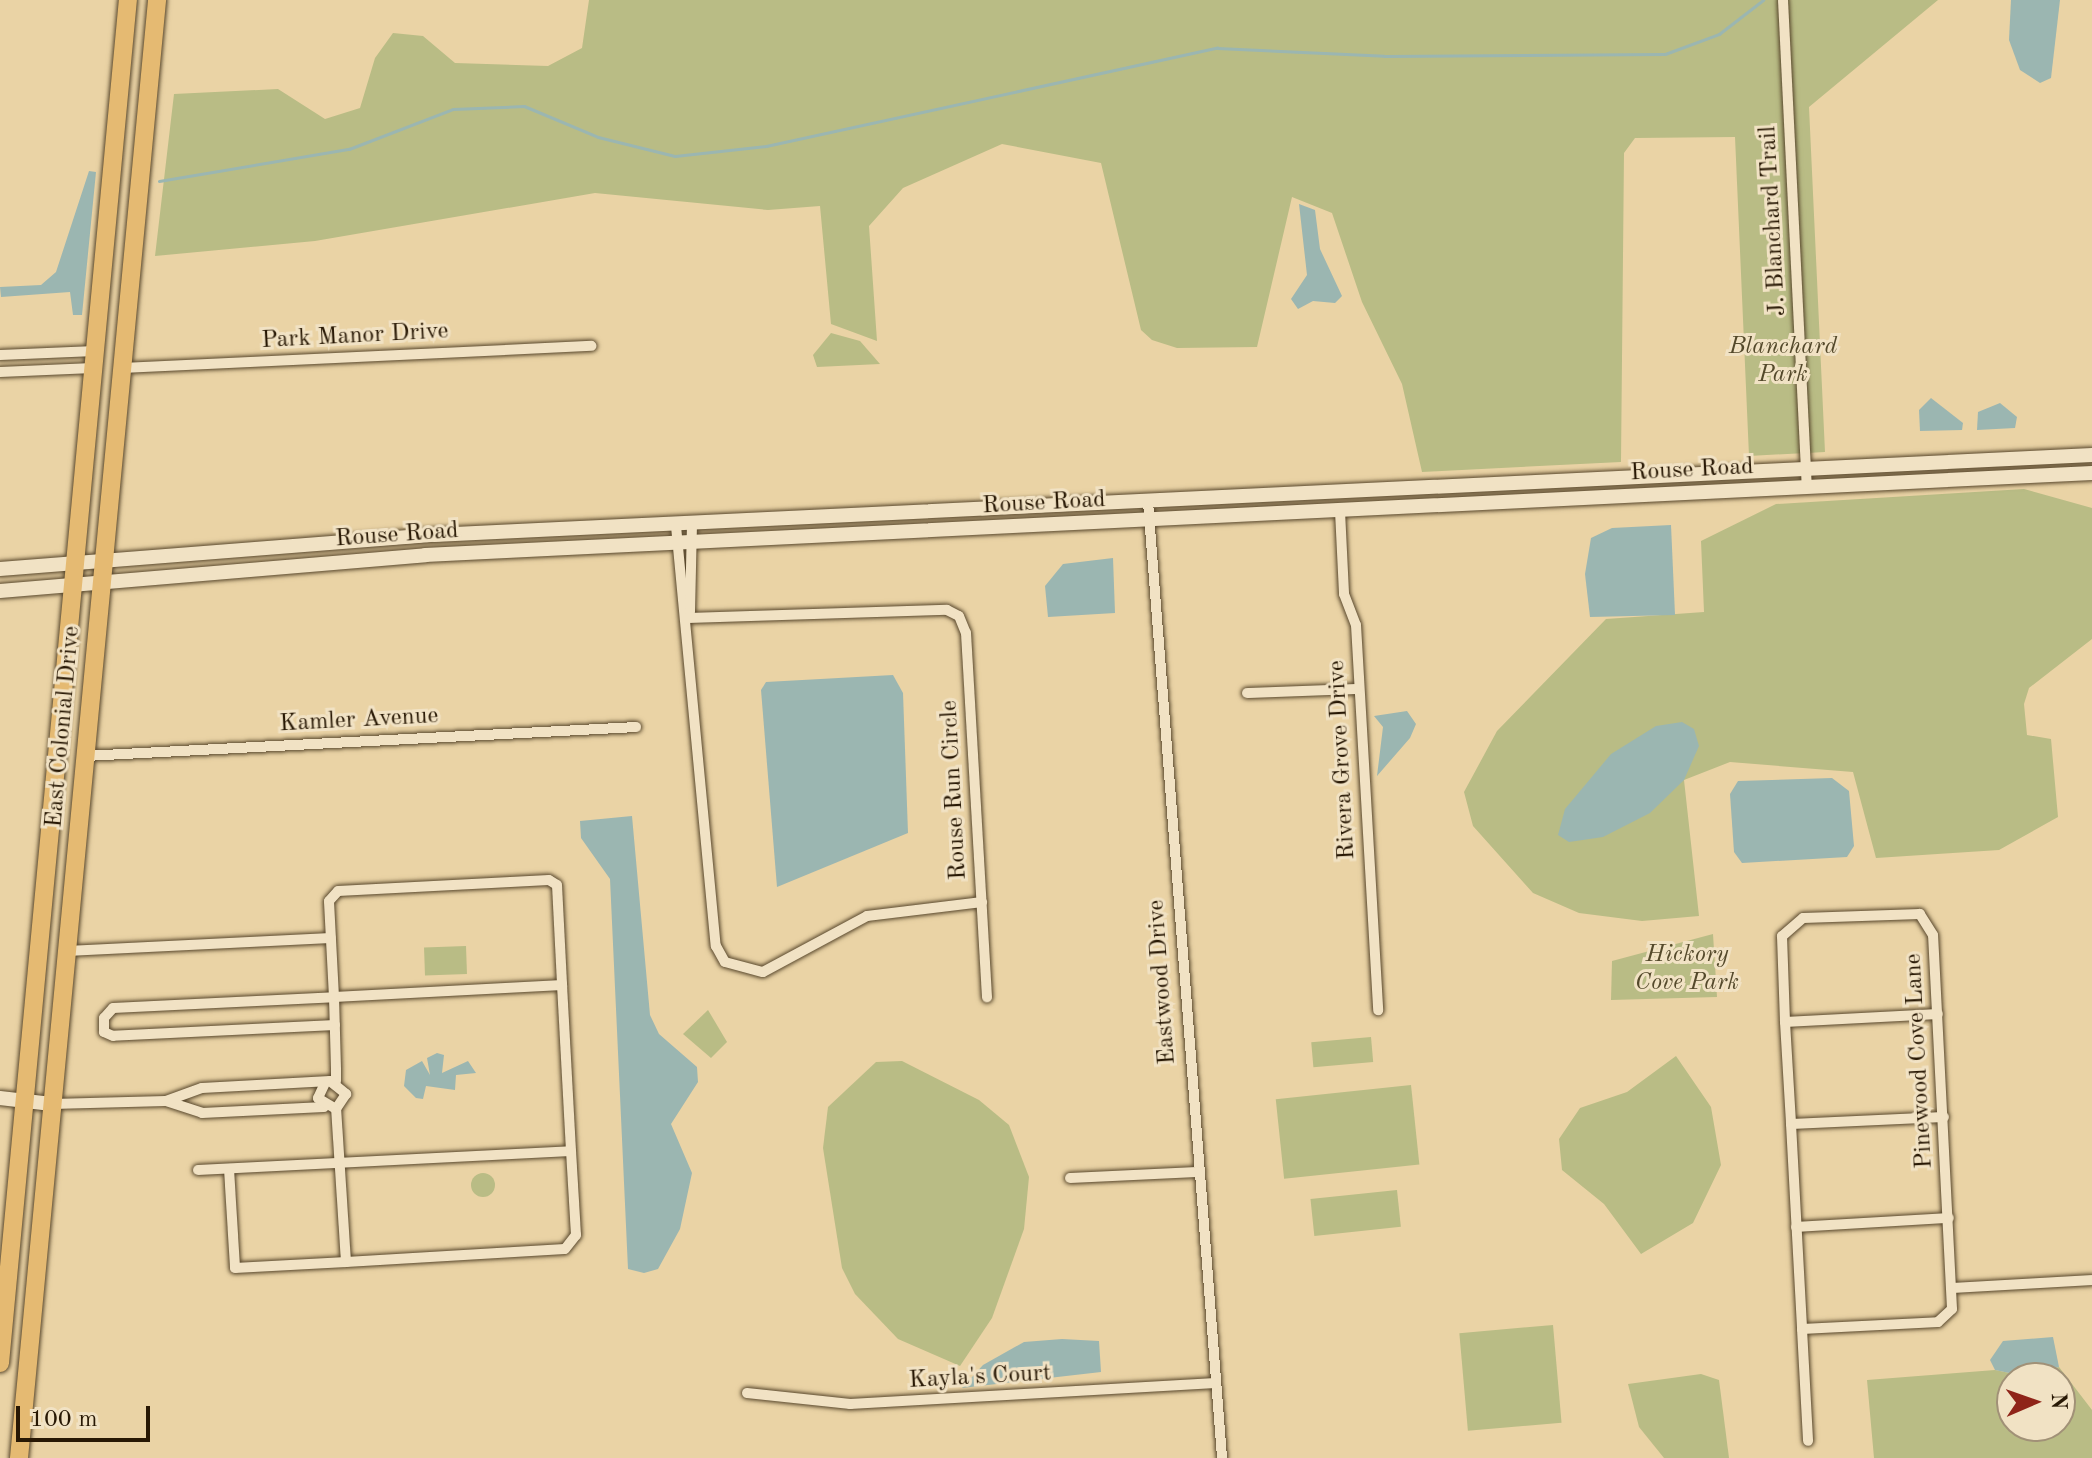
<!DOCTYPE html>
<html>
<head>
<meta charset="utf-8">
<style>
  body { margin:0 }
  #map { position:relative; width:2092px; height:1458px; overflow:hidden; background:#ead3a5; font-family:"Old Standard TT",serif }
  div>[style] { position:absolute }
  .green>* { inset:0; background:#b9bc85; transform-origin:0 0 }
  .round { border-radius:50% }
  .water>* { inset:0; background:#9bb6b1 }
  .stream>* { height:3px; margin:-1.5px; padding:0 1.5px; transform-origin:1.5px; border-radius:1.5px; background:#9bb6b1 }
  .roads { filter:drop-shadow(0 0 2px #58472c) drop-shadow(0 0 2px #58472c) }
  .street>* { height:10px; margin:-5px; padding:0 5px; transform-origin:5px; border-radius:5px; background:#f1e2c4 }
  .secondary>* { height:14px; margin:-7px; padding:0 7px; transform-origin:7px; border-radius:7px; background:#f1e2c4 }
  .highway>* { height:18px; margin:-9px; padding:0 9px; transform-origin:9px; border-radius:9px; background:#e5ba72 }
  span { translate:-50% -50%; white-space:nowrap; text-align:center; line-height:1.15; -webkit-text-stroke:6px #f1e2c4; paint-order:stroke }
  .street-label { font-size:24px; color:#281804 }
  .park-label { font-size:24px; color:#54492b; font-style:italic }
  .north { position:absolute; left:1996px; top:1362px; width:80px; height:80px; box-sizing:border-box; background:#f1e2c4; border:2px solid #a19177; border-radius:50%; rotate:88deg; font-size:22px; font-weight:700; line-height:32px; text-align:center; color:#281804 }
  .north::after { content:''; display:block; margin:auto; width:28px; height:36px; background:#8f2418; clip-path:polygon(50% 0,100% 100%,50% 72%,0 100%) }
  .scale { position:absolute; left:16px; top:1406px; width:134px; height:36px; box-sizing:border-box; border:4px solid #281804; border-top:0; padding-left:10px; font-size:24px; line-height:28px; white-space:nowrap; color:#281804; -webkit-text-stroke:6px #f1e2c4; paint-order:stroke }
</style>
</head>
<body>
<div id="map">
  <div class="green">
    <i style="clip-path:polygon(589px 0,1938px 0,1809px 107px,1825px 452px,1749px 456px,1735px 137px,1635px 138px,1624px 153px,1621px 462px,1422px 472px,1402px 384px,1362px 302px,1332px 213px,1292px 197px,1257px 347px,1177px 348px,1152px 340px,1141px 330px,1101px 163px,1002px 144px,903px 188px,869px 226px,877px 341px,831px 324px,820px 206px,768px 210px,595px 193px,315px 241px,155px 256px,174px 94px,278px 89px,325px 119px,360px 108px,375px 58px,393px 33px,423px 36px,455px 63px,548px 66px,582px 48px)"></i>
    <i style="clip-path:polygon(831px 333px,860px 341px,880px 364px,817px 367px,813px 355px)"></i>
    <i style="clip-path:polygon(2024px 489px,2092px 508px,2092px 639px,2029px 688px,2024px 704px,2027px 735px,2051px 739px,2058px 817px,1999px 850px,1876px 858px,1853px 772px,1730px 762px,1684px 780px,1699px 916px,1642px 921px,1579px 913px,1533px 893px,1473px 826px,1464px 792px,1497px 731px,1606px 619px,1704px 612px,1701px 541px,1776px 504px)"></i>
    <i style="clip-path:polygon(1713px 934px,1717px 997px,1611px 1000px,1612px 961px)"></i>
    <i style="left:466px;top:946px;width:28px;height:42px;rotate:88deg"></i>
    <i style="clip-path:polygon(708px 1010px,727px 1042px,711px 1058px,683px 1034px)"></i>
    <i style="left:1371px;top:1037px;width:25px;height:60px;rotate:85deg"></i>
    <i style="clip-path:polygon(1676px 1056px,1711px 1107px,1721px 1165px,1693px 1223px,1641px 1254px,1604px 1204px,1562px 1170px,1559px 1139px,1580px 1108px,1627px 1092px)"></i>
    <i style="clip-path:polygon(902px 1061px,979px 1100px,1009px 1125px,1029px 1177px,1024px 1229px,992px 1318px,960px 1366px,898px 1339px,855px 1294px,842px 1268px,823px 1148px,828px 1107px,876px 1062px)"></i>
    <i style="left:1411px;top:1085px;width:80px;height:136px;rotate:84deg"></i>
    <i class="round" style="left:471px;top:1173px;width:24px;height:24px"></i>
    <i style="left:1397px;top:1190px;width:37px;height:87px;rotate:84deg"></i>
    <i style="left:1553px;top:1325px;width:98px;height:94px;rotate:85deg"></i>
    <i style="clip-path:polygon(evenodd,2059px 1367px,2092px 1410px,2092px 1458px,1874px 1458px,1867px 1380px,1995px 1370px,2024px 1376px,2059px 1367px,2012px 1378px,2060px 1378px,2060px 1426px,2012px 1426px,2012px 1378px)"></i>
    <i style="clip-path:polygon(1701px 1374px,1719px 1380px,1729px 1458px,1664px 1458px,1639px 1427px,1628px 1384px)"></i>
  </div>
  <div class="water">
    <i style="clip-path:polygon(2011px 0,2060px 0,2051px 78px,2040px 83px,2020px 70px,2009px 40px)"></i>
    <i style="clip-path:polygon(89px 171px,96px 172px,82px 315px,73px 315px,70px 292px,1px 297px,0 287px,41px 285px,56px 272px)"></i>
    <i style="clip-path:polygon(1299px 204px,1315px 210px,1320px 249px,1342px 296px,1335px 303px,1313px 301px,1298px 309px,1291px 299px,1307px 275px)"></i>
    <i style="clip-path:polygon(1931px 398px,1963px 423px,1962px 430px,1920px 431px,1919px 410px)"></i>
    <i style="clip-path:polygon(2000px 403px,2017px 417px,2015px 428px,1977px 430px,1978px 412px)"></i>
    <i style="clip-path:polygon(1671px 525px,1675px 615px,1590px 617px,1585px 574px,1591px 538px,1612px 528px)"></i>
    <i style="clip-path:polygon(1113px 558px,1115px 613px,1048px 617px,1045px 586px,1063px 564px)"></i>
    <i style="clip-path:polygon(893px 675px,903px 693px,908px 833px,777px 887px,761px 690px,766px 682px)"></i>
    <i style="clip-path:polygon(1407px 711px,1416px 724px,1410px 738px,1377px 776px,1383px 727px,1374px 716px)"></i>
    <i style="clip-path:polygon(1682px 722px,1694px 729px,1699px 746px,1684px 780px,1650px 813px,1603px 837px,1569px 842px,1558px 835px,1565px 809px,1611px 754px,1656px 726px)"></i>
    <i style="clip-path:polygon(1832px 778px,1849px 791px,1854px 846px,1847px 857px,1742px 863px,1734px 852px,1730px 794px,1738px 781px)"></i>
    <i style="clip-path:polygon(632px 816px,650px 1015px,659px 1034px,697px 1067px,698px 1082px,671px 1124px,692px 1173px,680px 1229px,658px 1269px,644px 1273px,628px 1269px,610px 879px,581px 838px,580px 821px)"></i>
    <i style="clip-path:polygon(437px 1053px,444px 1055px,442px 1073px,468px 1061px,476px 1073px,456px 1075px,455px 1090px,426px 1086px,423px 1099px,416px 1098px,404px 1086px,406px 1070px,422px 1061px,430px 1075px,427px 1058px)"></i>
    <i style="clip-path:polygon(2053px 1337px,2059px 1367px,2024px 1376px,1995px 1370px,1990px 1360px,2003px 1341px)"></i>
    <i style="clip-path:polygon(1062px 1339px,1099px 1341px,1101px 1372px,962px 1388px,983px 1365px,1024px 1342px)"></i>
  </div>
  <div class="stream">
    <i style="left:159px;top:181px;width:193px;rotate:-9.6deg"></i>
    <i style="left:349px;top:149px;width:111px;rotate:-21deg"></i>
    <i style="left:453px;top:109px;width:71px;rotate:-2.4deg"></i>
    <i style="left:524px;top:106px;width:80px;rotate:22.7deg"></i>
    <i style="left:598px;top:137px;width:79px;rotate:13.9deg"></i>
    <i style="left:675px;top:156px;width:92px;rotate:-6.3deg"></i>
    <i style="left:766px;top:146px;width:462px;rotate:-12.3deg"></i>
    <i style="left:1217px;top:48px;width:167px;rotate:2.7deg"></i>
    <i style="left:1384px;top:56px;width:281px;rotate:-0.4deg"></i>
    <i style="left:1665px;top:54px;width:58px;rotate:-20.3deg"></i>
    <i style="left:1719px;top:34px;width:56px;rotate:-37.7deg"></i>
  </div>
  <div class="roads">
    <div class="street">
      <i style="left:1783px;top:0;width:488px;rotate:87.2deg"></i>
      <i style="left:0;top:355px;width:95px;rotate:-2.4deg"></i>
      <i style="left:122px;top:368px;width:470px;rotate:-2.7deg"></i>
      <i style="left:0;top:372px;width:93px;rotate:-2.5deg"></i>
      <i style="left:1148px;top:502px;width:959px;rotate:85.57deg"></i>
      <i style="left:1340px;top:511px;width:83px;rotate:87.2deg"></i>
      <i style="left:1344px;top:594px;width:33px;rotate:69deg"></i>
      <i style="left:1356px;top:625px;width:386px;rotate:86.7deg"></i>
      <i style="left:676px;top:526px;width:422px;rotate:84.6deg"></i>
      <i style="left:716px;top:946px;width:18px;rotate:61deg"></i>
      <i style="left:725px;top:962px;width:39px;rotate:15deg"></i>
      <i style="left:763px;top:972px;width:118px;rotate:-28.3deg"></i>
      <i style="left:867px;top:916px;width:116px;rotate:-6.9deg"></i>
      <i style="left:690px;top:612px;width:87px;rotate:-88.7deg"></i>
      <i style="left:688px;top:618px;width:259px;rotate:-1.8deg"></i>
      <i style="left:947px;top:610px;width:13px;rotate:27deg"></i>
      <i style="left:959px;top:616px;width:18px;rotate:68deg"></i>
      <i style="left:966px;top:633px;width:365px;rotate:86.7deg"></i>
      <i style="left:1247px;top:693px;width:111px;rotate:-2.1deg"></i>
      <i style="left:85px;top:756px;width:552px;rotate:-3.01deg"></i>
      <i style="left:67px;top:951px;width:264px;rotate:-2.8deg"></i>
      <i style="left:1785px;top:1022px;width:153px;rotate:-3deg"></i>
      <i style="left:335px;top:1025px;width:222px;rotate:177.2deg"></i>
      <i style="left:113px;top:1036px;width:10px;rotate:-156deg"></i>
      <i style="left:104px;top:1032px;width:14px;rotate:-90deg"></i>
      <i style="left:104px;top:1018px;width:13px;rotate:-48deg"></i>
      <i style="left:113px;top:1008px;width:221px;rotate:-2.8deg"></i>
      <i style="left:334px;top:997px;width:73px;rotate:88.4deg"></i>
      <i style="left:336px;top:1070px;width:11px;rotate:90deg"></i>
      <i style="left:166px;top:1101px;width:38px;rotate:18deg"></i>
      <i style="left:202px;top:1113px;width:122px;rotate:-2.8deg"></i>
      <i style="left:52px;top:1104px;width:114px;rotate:-1.5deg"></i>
      <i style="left:166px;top:1101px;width:38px;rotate:-20deg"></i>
      <i style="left:202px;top:1088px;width:128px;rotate:-3.1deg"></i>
      <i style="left:330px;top:1081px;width:21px;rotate:39deg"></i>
      <i style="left:346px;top:1094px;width:18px;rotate:124deg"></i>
      <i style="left:336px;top:1109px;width:21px;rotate:-149deg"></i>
      <i style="left:318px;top:1098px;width:17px;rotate:-65deg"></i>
      <i style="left:1791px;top:1124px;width:153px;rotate:-2.6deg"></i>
      <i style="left:229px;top:1169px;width:99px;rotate:86.5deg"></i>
      <i style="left:235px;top:1268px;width:111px;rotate:-3.1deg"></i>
      <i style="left:346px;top:1262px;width:153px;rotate:-93.7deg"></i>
      <i style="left:198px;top:1170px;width:373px;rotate:-2.9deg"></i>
      <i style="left:571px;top:1151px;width:166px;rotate:-93.1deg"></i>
      <i style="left:562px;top:985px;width:228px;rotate:177deg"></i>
      <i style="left:334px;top:997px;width:96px;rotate:-93deg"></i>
      <i style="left:329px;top:901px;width:13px;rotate:-48deg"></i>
      <i style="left:338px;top:891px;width:211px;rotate:-3deg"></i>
      <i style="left:549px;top:880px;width:9px;rotate:32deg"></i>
      <i style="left:557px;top:885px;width:100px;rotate:87.1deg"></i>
      <i style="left:1070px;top:1178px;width:127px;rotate:-2.7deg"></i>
      <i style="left:1796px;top:1227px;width:153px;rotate:-3.4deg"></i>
      <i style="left:346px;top:1262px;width:219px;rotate:-3.4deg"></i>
      <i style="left:565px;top:1249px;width:18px;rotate:-52deg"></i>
      <i style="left:576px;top:1235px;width:84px;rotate:-93.4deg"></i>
      <i style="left:1953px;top:1288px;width:139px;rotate:-3.3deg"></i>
      <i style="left:1802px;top:1329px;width:136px;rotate:-2.9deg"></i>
      <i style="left:1938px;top:1322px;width:19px;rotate:-43deg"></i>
      <i style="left:1952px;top:1309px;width:374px;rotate:-92.9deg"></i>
      <i style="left:1933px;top:935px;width:25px;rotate:-122deg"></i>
      <i style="left:1920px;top:914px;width:117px;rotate:178deg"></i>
      <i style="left:1803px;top:918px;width:28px;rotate:139deg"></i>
      <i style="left:1782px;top:936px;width:86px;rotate:88deg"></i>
      <i style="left:1785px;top:1022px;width:102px;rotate:86.6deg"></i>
      <i style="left:1791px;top:1124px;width:205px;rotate:86.9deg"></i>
      <i style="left:1802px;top:1329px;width:112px;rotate:86.9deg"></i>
      <i style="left:747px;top:1393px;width:104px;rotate:6.1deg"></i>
      <i style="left:850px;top:1404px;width:366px;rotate:-3.3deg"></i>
    </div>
    <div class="secondary">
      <i style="left:0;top:569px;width:435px;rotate:-4.5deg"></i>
      <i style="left:434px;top:535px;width:1660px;rotate:-2.76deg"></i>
      <i style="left:0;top:591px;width:427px;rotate:-4.8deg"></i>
      <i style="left:425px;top:555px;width:1669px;rotate:-2.82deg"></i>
      <i style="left:0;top:1098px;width:52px;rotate:6.6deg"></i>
    </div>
    <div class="highway">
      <i style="left:0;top:1363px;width:1369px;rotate:-84.64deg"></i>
      <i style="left:19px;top:1458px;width:1465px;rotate:-84.59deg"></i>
    </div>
  </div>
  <div class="street-label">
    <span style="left:1774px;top:221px;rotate:-93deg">J. Blanchard Trail</span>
    <span style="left:355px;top:337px;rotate:-3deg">Park Manor Drive</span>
    <span style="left:1692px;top:471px;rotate:-3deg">Rouse Road</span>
    <span style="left:1044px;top:504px;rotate:-3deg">Rouse Road</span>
    <span style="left:397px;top:536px;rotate:-4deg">Rouse Road</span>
    <span style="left:359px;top:721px;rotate:-3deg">Kamler Avenue</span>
    <span style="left:64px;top:727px;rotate:-85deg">East Colonial Drive</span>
    <span style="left:1343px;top:760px;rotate:-93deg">Rivera Grove Drive</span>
    <span style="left:955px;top:790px;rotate:-93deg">Rouse Run Circle</span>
    <span style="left:1163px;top:982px;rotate:-94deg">Eastwood Drive</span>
    <span style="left:1920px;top:1061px;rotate:-93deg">Pinewood Cove Lane</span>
    <span style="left:980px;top:1378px;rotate:-3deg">Kayla's Court</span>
  </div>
  <div class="park-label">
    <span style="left:1783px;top:362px">Blanchard<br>Park</span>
    <span style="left:1687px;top:970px">Hickory<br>Cove Park</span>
  </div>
  <div class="north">N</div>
  <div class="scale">100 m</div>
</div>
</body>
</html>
